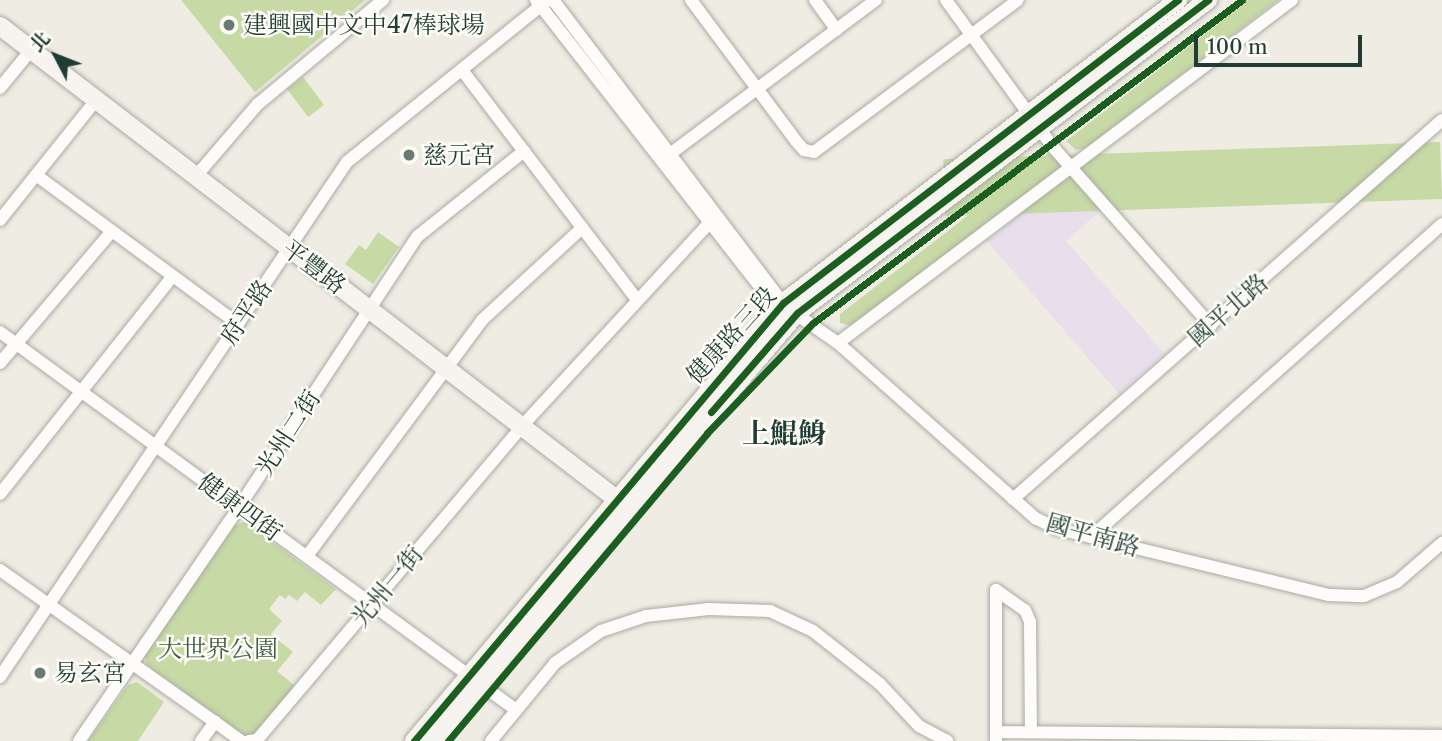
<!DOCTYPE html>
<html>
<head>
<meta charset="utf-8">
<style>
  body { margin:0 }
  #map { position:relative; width:1442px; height:741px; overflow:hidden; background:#efece3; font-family:"Libre Caslon Text","Noto Serif TC",serif }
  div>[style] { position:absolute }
  .built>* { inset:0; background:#e9deeb }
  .green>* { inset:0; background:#c7d9a5; transform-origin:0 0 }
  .roads { filter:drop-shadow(0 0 2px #a9aba4) drop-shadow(0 0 2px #a9aba4) }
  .street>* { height:12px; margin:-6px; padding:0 6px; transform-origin:6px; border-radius:6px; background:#fdfcfb }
  .secondary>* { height:18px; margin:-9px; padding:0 9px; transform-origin:9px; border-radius:9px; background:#f7f4f0 }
  .cycleway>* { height:7px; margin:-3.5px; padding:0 3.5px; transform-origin:3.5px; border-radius:3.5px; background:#1b5e20 }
  .dots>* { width:19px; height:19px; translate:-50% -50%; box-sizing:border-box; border:4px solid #fdfcf7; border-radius:50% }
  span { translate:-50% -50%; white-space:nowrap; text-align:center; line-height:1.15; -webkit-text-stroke:5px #fdfcf7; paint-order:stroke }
  .poi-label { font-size:24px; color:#1f3d34 }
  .left { translate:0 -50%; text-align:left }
  .street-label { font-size:24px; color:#1f3d34 }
  .park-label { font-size:24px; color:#416044 }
  .quarter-label { font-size:28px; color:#1f3d34; font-weight:700 }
  .north { position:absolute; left:21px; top:21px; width:70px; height:70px; -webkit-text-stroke:5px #fdfcf7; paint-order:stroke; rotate:312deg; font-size:19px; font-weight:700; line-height:28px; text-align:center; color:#1f3d34 }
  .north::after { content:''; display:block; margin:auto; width:24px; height:32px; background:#1f3d34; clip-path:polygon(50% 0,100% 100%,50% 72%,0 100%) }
  .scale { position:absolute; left:1194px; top:35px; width:168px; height:32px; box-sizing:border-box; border:4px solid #1f3d34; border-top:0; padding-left:9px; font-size:21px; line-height:24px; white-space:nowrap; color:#1f3d34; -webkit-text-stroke:5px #fdfcf7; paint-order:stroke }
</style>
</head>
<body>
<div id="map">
  <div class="built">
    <i style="clip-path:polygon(1065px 180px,1073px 180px,1100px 211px,1066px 241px,1164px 353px,1119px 394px,987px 241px)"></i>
  </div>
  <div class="green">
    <i style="clip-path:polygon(181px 0,365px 0,255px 92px)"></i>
    <i style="clip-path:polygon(1249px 0,1278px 0,1086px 148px,1076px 150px,1066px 141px)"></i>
    <i style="left:303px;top:77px;width:35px;height:20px;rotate:53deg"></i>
    <i style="left:1440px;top:142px;width:57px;height:497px;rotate:88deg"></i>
    <i style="clip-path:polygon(1048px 154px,1055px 159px,1056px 170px,852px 326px,840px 323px,840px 314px)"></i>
    <i style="clip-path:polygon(378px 232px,399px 247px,373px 284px,345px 264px,359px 245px,366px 250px)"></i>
    <i style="clip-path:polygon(245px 522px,336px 589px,321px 605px,305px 592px,297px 601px,289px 595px,285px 599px,280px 595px,269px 609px,282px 621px,271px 634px,293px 652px,277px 671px,295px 686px,254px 736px,245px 737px,147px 665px,145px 656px,235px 525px)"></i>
    <i style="clip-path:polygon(137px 682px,164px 702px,138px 741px,88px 741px,128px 685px)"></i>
  </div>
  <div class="roads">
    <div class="street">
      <i style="left:536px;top:0;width:370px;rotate:52deg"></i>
      <i style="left:764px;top:292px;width:90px;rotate:34.6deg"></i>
      <i style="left:838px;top:343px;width:264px;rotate:41.6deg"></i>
      <i style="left:1035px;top:518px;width:25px;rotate:26deg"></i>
      <i style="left:1058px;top:529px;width:279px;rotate:13.7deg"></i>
      <i style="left:1329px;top:595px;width:35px;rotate:2deg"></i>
      <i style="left:1364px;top:596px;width:36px;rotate:-23deg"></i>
      <i style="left:1397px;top:582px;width:60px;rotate:-40.9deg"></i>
      <i style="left:553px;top:0;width:379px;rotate:52.8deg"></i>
      <i style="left:691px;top:0;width:176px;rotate:53.3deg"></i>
      <i style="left:796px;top:141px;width:12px;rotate:48deg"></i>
      <i style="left:804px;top:150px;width:10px;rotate:11deg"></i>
      <i style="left:814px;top:152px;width:254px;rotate:-36.7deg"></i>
      <i style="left:815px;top:0;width:37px;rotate:54deg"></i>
      <i style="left:946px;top:0;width:180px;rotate:54deg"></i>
      <i style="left:1052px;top:146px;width:240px;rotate:48.5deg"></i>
      <i style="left:462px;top:70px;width:289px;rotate:52.7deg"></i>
      <i style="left:0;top:88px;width:49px;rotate:-50.8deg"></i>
      <i style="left:666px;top:157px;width:262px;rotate:-36.8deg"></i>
      <i style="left:36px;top:175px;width:251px;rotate:36.4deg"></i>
      <i style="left:196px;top:176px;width:95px;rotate:-49.3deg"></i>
      <i style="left:258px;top:104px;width:163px;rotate:-39.8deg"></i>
      <i style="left:0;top:220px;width:154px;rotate:-51.3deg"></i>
      <i style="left:0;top:332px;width:640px;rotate:36.22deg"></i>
      <i style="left:838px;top:343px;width:569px;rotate:-37.07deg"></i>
      <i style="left:0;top:363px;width:173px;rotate:-49.7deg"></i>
      <i style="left:0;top:494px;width:278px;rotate:-51.6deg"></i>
      <i style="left:1013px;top:499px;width:572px;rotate:-41.46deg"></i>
      <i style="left:1091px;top:537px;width:470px;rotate:-41.7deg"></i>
      <i style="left:307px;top:556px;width:294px;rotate:-53.4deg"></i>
      <i style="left:482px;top:320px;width:136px;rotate:-42.6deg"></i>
      <i style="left:0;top:570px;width:263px;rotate:35.3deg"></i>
      <i style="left:0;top:677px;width:621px;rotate:-56.03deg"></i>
      <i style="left:347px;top:162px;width:258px;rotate:-38.9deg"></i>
      <i style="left:996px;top:732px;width:446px;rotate:0.5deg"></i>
      <i style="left:79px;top:741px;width:283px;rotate:-55.6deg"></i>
      <i style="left:239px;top:507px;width:325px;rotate:-56.6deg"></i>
      <i style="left:418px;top:236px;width:136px;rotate:-38.7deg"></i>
      <i style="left:201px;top:741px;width:24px;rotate:-54deg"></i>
      <i style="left:215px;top:722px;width:32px;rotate:36deg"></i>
      <i style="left:249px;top:741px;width:8px;rotate:-7deg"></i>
      <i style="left:257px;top:740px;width:411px;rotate:-49.8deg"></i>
      <i style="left:522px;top:426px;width:276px;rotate:-47.3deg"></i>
      <i style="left:491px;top:741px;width:101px;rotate:-50.6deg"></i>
      <i style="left:555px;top:663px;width:56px;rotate:-34.8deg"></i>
      <i style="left:601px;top:631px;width:47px;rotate:-18.4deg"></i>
      <i style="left:646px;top:616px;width:63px;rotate:-6.3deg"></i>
      <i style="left:709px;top:609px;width:61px;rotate:1.9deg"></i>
      <i style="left:770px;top:611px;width:47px;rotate:24.9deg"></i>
      <i style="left:813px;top:631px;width:85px;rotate:38.3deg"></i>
      <i style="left:880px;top:684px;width:57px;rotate:47.1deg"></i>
      <i style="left:919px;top:726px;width:32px;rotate:28deg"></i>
      <i style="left:996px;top:741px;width:151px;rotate:-90deg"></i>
      <i style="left:996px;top:590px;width:35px;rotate:35deg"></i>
      <i style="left:1025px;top:610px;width:13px;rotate:67deg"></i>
      <i style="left:1030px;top:622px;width:110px;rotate:89.5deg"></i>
    </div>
    <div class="secondary">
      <i style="left:0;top:26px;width:785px;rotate:37.5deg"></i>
      <i style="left:414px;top:741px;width:573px;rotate:-49.89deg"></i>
      <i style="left:783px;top:303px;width:498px;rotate:-37.5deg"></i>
      <i style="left:433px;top:741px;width:562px;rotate:-49.62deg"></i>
      <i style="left:797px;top:313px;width:517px;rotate:-37.29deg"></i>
    </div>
  </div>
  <div class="cycleway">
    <i style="left:711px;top:412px;width:131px;rotate:-49deg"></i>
    <i style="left:797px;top:313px;width:517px;rotate:-37.29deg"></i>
    <i style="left:414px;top:741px;width:573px;rotate:-49.89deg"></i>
    <i style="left:783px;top:303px;width:498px;rotate:-37.5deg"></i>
    <i style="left:448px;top:741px;width:402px;rotate:-49.9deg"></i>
    <i style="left:707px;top:433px;width:153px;rotate:-46.1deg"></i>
    <i style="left:813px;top:323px;width:537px;rotate:-36.98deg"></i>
  </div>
  <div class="dots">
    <i style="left:229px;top:25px;background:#687a71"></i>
    <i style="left:409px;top:155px;background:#687a71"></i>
    <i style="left:40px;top:673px;background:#687a71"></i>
  </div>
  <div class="poi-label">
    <span class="left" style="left:243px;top:25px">建興國中文中47棒球場</span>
    <span class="left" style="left:423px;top:155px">慈元宮</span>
    <span class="left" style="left:54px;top:673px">易玄宮</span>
  </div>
  <div class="street-label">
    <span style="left:314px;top:267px;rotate:37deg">平豐路</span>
    <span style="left:1228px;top:310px;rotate:-41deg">國平北路</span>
    <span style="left:246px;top:312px;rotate:-56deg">府平路</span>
    <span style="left:731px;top:335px;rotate:-48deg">健康路三段</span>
    <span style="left:288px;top:433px;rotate:-57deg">光州二街</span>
    <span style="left:240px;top:507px;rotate:36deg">健康四街</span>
    <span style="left:1093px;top:535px;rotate:16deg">國平南路</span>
    <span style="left:387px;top:586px;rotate:-50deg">光州一街</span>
  </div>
  <div class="park-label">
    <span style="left:218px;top:649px">大世界公園</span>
  </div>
  <div class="quarter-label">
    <span style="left:784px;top:433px">上鯤鯓</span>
  </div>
  <div class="north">北</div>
  <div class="scale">100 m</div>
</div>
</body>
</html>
